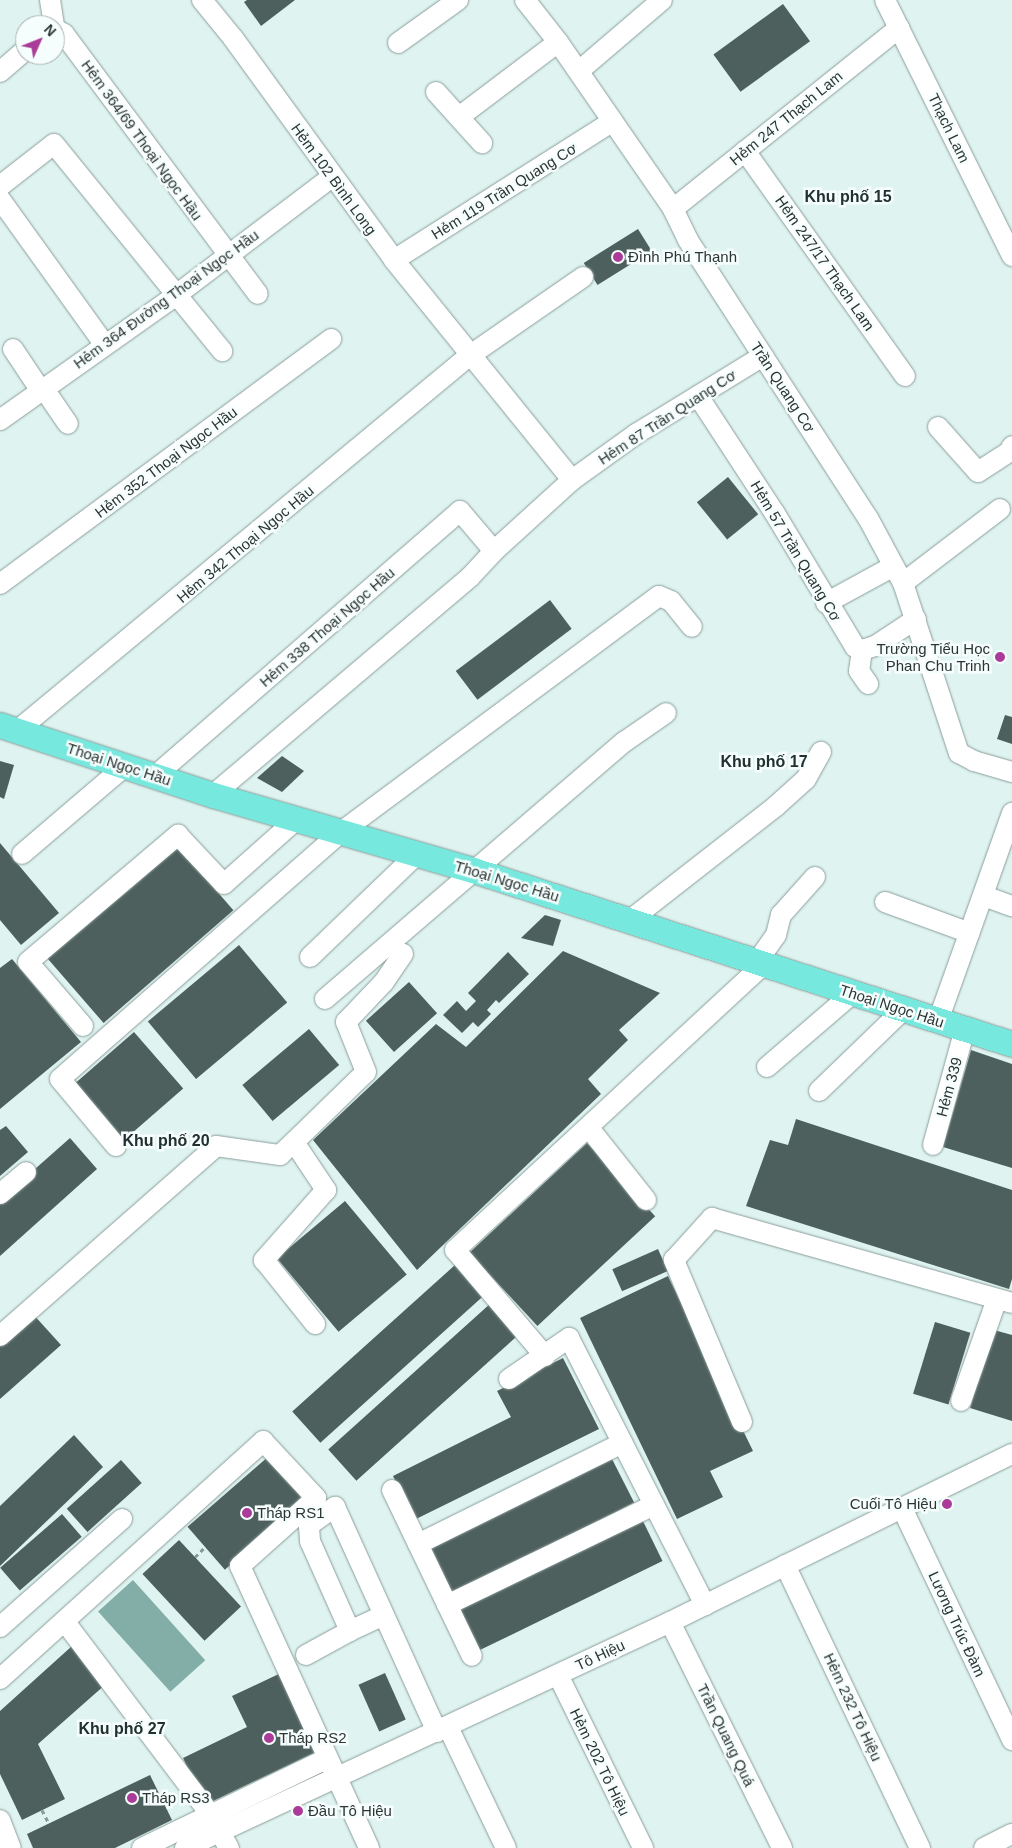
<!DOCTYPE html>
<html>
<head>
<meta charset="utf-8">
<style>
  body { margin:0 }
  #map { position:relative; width:1012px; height:1848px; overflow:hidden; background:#dff4f1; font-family:Helvetica,sans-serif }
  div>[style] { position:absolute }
  .water>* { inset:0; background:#82aea7; transform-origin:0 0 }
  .building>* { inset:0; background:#4e605d; transform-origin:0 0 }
  .path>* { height:3px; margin-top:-1.5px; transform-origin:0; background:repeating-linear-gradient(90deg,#8a9896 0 4px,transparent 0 8px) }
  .roads { filter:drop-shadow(0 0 1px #8a9d9a) drop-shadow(0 0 1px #8a9d9a) }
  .minor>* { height:20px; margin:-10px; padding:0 10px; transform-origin:10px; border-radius:10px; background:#fff }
  .major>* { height:25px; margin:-12.5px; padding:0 12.5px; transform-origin:12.5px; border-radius:12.5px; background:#76e8de }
  .dots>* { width:14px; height:14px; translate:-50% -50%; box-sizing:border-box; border:2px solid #f6fefd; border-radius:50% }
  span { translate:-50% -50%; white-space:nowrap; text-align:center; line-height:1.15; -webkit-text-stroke:5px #f6fefd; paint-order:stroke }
  .street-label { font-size:15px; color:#2d3534 }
  .poi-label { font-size:15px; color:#2d3534 }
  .left { translate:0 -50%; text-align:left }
  .right { translate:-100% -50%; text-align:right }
  .neighbourhood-label { font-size:16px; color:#21312f; font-weight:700 }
  .north { position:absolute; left:15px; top:15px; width:50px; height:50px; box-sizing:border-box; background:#f6fefd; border:1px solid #a6aead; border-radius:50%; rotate:46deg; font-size:14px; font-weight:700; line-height:20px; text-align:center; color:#2d3534 }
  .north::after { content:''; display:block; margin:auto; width:18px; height:22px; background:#aa3b98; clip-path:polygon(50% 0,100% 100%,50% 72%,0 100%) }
</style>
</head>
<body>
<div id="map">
  <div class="water">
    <i style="left:133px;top:1580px;width:108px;height:47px;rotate:48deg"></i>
  </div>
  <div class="building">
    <i style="clip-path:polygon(247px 0,295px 0,261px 26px,244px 2px)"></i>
    <i style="left:783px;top:4px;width:46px;height:86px;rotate:54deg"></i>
    <i style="left:638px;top:229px;width:26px;height:64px;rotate:58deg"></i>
    <i style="left:728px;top:477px;width:48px;height:40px;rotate:51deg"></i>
    <i style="left:550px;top:600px;width:36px;height:118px;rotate:53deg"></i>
    <i style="clip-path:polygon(1005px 715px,1012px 717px,1012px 744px,997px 739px)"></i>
    <i style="clip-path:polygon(282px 756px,304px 771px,282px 792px,257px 778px)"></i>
    <i style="clip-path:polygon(0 761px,14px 765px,4px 799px,0 797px)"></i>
    <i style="clip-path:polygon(0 843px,59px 913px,21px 945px,0 920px)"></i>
    <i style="left:175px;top:843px;width:89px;height:172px;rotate:49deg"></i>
    <i style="clip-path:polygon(545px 915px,561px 920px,553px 946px,521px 938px)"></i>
    <i style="left:239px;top:945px;width:75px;height:119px;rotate:50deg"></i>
    <i style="clip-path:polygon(563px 951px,660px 993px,619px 1030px,628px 1040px,588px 1079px,601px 1094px,417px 1270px,313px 1140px,436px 1024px,466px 1047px)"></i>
    <i style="clip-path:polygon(508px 952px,529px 974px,499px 1003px,496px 1000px,487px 1010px,491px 1014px,478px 1027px,473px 1022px,462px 1033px,443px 1015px,457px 1001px,466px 1011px,476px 1001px,468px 993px)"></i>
    <i style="clip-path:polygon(12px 959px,81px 1042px,0 1109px,0 968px)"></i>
    <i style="left:409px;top:982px;width:42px;height:58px;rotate:48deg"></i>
    <i style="left:309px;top:1029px;width:47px;height:87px;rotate:50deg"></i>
    <i style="left:134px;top:1032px;width:75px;height:81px;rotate:49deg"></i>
    <i style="clip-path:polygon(971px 1050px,1012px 1064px,1012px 1168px,943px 1147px)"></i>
    <i style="clip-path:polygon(796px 1119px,1012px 1190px,1012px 1279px,1009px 1289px,746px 1206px,770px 1140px,788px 1145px)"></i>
    <i style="clip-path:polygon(6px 1126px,28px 1152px,0 1176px,0 1130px)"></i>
    <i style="clip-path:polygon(70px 1138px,97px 1169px,0 1256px,0 1200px)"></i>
    <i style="left:587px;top:1143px;width:100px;height:161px;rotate:47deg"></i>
    <i style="left:345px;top:1201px;width:96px;height:89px;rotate:50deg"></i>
    <i style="left:658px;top:1249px;width:24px;height:50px;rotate:66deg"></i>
    <i style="left:455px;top:1265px;width:42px;height:219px;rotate:48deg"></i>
    <i style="clip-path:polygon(668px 1276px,753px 1451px,710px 1471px,723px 1497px,677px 1519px,580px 1318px)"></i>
    <i style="left:491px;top:1303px;width:42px;height:219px;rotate:48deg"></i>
    <i style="clip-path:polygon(32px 1313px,61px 1345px,0 1399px,0 1341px)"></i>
    <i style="left:935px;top:1322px;width:37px;height:75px;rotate:17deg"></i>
    <i style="clip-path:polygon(994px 1330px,1012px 1335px,1012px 1421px,970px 1408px)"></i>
    <i style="clip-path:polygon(563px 1358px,599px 1429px,414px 1520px,393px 1476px,511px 1417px,497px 1391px)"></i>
    <i style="clip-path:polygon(74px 1435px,103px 1467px,0 1566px,0 1506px)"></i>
    <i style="left:269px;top:1456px;width:57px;height:108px;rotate:49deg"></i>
    <i style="left:611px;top:1457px;width:51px;height:205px;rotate:63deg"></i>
    <i style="left:121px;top:1460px;width:31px;height:73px;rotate:48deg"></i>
    <i style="left:62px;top:1514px;width:30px;height:82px;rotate:49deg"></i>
    <i style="left:641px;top:1517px;width:49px;height:206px;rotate:64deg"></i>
    <i style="left:179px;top:1540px;width:91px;height:50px;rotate:47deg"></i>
    <i style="clip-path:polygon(72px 1646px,106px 1684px,38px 1744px,65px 1799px,22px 1820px,0 1774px,0 1711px)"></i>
    <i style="clip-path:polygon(283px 1672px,320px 1750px,205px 1805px,183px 1758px,247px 1727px,232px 1696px)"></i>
    <i style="left:385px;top:1673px;width:51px;height:29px;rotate:66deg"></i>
    <i style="clip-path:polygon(150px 1775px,172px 1820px,115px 1848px,33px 1848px,27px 1834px)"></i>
  </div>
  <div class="path">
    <i style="left:195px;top:1557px;width:14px;rotate:-45deg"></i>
    <i style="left:42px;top:1810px;width:16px;rotate:63deg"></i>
  </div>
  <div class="roads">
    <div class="minor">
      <i style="left:50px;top:0;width:25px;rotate:81deg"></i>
      <i style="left:202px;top:0;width:49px;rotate:50.8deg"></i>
      <i style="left:233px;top:38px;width:274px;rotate:54deg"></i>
      <i style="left:394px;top:260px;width:283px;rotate:51deg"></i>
      <i style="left:525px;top:0;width:53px;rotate:51.8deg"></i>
      <i style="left:558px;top:42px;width:203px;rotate:55.4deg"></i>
      <i style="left:673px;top:209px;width:34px;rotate:64deg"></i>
      <i style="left:688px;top:240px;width:331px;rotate:57.1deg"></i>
      <i style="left:868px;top:518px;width:74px;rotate:61.7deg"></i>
      <i style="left:903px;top:583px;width:179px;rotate:71.8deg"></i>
      <i style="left:959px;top:753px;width:17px;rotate:28deg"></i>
      <i style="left:974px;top:761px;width:40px;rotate:16deg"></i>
      <i style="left:885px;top:0;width:286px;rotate:63.6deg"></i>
      <i style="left:55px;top:29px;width:10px;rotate:29deg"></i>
      <i style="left:64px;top:34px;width:324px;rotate:53.3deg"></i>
      <i style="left:398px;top:43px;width:74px;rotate:-35.6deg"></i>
      <i style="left:579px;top:71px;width:109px;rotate:-40.5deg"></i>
      <i style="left:0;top:72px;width:33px;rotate:-41deg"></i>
      <i style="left:436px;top:92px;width:69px;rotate:48deg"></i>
      <i style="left:459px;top:117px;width:124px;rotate:-37.1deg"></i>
      <i style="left:745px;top:151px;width:276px;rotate:54.6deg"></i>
      <i style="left:0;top:186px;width:68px;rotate:-37.9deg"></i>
      <i style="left:54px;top:144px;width:267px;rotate:50.9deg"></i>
      <i style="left:0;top:199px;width:180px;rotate:54.3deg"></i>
      <i style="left:673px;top:209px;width:290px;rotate:-38.7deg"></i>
      <i style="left:394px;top:260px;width:259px;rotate:-32.4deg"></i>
      <i style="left:13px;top:349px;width:50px;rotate:56.3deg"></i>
      <i style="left:44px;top:389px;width:42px;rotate:55.6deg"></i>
      <i style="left:698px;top:396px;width:139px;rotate:56.8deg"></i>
      <i style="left:774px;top:512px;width:157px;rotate:59deg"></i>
      <i style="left:855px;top:647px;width:8px;rotate:23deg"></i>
      <i style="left:862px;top:650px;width:14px;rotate:-17deg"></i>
      <i style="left:875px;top:646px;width:49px;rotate:-33.4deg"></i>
      <i style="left:0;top:420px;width:214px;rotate:-35.3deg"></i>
      <i style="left:175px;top:296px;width:197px;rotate:-37.2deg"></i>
      <i style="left:938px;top:427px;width:60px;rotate:48.4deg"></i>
      <i style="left:978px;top:472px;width:38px;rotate:-33deg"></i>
      <i style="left:1010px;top:451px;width:5px;rotate:-68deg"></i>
      <i style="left:903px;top:583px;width:122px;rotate:-37.3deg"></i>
      <i style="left:0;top:584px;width:412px;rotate:-36.5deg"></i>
      <i style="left:826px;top:603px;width:77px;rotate:-28.6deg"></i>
      <i style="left:862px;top:650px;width:21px;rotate:98deg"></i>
      <i style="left:859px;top:671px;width:16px;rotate:55deg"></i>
      <i style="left:18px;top:730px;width:586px;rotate:-39.67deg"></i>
      <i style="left:469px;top:356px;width:139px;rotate:-34.7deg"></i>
      <i style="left:155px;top:776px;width:404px;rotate:-41deg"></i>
      <i style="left:460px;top:511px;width:52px;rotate:49.6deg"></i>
      <i style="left:213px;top:795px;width:337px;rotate:-40.3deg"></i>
      <i style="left:470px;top:577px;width:35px;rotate:-47deg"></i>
      <i style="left:494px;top:551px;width:105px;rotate:-42.3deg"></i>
      <i style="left:572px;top:480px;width:79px;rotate:-35.7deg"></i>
      <i style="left:636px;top:434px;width:149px;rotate:-31.6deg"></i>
      <i style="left:22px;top:854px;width:135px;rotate:-40.5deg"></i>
      <i style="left:984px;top:896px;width:30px;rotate:20deg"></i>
      <i style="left:885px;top:902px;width:90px;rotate:20deg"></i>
      <i style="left:629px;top:921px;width:187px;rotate:-38deg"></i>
      <i style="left:776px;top:806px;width:40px;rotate:-42deg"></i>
      <i style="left:806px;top:779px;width:31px;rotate:-61deg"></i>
      <i style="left:310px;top:957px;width:149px;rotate:-43.9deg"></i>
      <i style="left:757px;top:962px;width:33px;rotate:-55deg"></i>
      <i style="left:776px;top:935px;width:21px;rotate:-76deg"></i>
      <i style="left:781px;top:915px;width:51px;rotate:-48.2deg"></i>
      <i style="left:325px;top:999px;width:394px;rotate:-40.7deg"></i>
      <i style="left:624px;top:742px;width:51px;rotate:-34.6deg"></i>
      <i style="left:938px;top:1021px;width:221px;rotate:-70.4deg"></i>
      <i style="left:83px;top:1026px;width:84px;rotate:-130.7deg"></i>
      <i style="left:28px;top:962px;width:197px;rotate:-40.3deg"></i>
      <i style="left:178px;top:835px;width:67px;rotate:46.8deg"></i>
      <i style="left:224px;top:884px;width:98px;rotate:-41.7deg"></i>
      <i style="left:767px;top:1067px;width:112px;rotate:-40.7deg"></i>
      <i style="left:819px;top:1091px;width:117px;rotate:-44deg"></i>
      <i style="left:589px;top:1128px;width:92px;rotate:51.6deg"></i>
      <i style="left:294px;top:1142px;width:58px;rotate:56.3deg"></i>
      <i style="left:326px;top:1190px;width:94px;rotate:131.5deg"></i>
      <i style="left:264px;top:1260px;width:82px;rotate:51.4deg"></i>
      <i style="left:933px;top:1145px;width:120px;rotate:-74.6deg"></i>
      <i style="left:116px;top:1146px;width:87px;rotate:-129.9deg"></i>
      <i style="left:60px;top:1079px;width:374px;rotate:-41.3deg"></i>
      <i style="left:341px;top:832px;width:396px;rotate:-36.6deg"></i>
      <i style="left:659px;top:596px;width:13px;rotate:23deg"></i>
      <i style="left:671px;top:601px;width:33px;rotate:51deg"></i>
      <i style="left:0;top:1194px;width:34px;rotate:-40deg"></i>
      <i style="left:0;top:1336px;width:288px;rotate:-41.3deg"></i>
      <i style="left:216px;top:1146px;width:65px;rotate:8deg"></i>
      <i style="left:280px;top:1155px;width:19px;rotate:-43deg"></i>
      <i style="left:294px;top:1142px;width:100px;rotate:-44.2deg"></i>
      <i style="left:366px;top:1072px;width:54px;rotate:-111.8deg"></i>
      <i style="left:346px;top:1022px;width:55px;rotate:-46.5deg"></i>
      <i style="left:384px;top:982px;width:34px;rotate:-56deg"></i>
      <i style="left:545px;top:1356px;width:139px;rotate:-130.3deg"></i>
      <i style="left:455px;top:1250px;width:420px;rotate:-42.8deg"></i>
      <i style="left:509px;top:1379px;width:73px;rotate:-34.3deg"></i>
      <i style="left:569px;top:1338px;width:300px;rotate:63deg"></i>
      <i style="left:961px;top:1401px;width:108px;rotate:-70.6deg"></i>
      <i style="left:742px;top:1422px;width:176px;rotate:-112.8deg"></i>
      <i style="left:674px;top:1260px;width:57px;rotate:-47.9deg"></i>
      <i style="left:712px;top:1218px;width:312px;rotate:15.8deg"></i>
      <i style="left:392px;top:1490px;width:184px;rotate:64.3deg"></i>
      <i style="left:902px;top:1508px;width:257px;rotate:64.6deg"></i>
      <i style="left:418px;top:1544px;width:228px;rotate:-26.3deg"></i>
      <i style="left:785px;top:1565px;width:314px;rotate:64.5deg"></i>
      <i style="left:447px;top:1605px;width:230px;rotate:-25.8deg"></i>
      <i style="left:382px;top:1616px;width:35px;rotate:155deg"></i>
      <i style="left:350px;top:1631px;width:98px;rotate:-114deg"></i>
      <i style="left:310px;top:1541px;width:16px;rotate:-94deg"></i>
      <i style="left:309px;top:1525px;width:32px;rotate:-35deg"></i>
      <i style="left:335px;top:1507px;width:247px;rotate:65.6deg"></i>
      <i style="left:65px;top:1622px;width:241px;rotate:52.9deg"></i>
      <i style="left:210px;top:1814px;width:39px;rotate:61deg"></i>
      <i style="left:670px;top:1622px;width:252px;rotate:63.6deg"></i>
      <i style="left:0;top:1627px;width:163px;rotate:-41.5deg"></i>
      <i style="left:306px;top:1655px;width:50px;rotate:-28.6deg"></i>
      <i style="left:558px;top:1675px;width:193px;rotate:63.8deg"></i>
      <i style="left:0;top:1679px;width:355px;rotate:-42.1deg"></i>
      <i style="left:263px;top:1441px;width:78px;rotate:47.1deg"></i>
      <i style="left:316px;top:1498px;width:102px;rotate:138.2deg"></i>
      <i style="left:240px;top:1566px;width:310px;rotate:65.4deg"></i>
      <i style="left:448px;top:1727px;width:134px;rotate:64.4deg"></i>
      <i style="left:0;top:1820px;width:30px;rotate:69deg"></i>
      <i style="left:142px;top:1848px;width:204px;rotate:-25.8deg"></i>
      <i style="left:185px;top:1848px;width:535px;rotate:-24.98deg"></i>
      <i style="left:670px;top:1622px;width:381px;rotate:-26.2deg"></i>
      <i style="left:984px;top:1848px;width:31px;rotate:-27deg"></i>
    </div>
    <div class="major">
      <i style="left:0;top:725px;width:224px;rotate:18.2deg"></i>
      <i style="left:213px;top:795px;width:271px;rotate:16.1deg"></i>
      <i style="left:473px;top:870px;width:566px;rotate:17.89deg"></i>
    </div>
  </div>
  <div class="dots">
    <i style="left:618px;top:257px;background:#aa3b98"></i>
    <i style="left:1000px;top:657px;background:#aa3b98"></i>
    <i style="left:947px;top:1504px;background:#aa3b98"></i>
    <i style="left:247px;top:1513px;background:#aa3b98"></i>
    <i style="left:269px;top:1738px;background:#aa3b98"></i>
    <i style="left:132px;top:1798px;background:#aa3b98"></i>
    <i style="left:298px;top:1811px;background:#aa3b98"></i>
  </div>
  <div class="street-label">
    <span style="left:786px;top:118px;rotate:-39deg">Hẻm 247 Thạch Lam</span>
    <span style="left:949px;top:128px;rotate:64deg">Thạch Lam</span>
    <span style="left:142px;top:140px;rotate:54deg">Hẻm 364/69 Thoại Ngọc Hầu</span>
    <span style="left:334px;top:179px;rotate:54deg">Hẻm 102 Bình Long</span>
    <span style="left:504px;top:191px;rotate:-32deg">Hẻm 119 Trần Quang Cơ</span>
    <span style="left:825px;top:263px;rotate:55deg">Hẻm 247/17 Thạch Lam</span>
    <span style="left:166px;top:299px;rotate:-36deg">Hẻm 364 Đường Thoại Ngọc Hầu</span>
    <span style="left:783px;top:387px;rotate:57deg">Trần Quang Cơ</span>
    <span style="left:667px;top:417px;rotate:-33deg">Hẻm 87 Trần Quang Cơ</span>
    <span style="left:166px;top:462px;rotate:-37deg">Hẻm 352 Thoại Ngọc Hầu</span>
    <span style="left:245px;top:544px;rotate:-40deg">Hẻm 342 Thoại Ngọc Hầu</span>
    <span style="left:796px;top:551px;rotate:59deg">Hẻm 57 Trần Quang Cơ</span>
    <span style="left:327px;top:627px;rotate:-41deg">Hẻm 338 Thoại Ngọc Hầu</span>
    <span style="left:119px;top:764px;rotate:18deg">Thoại Ngọc Hầu</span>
    <span style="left:507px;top:881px;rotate:17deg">Thoại Ngọc Hầu</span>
    <span style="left:892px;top:1006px;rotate:18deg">Thoại Ngọc Hầu</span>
    <span style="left:949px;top:1087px;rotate:-75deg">Hẻm 339</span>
    <span style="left:957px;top:1624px;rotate:65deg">Lương Trúc Đàm</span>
    <span style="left:600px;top:1655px;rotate:-25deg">Tô Hiệu</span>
    <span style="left:853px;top:1707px;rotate:65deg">Hẻm 232 Tô Hiệu</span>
    <span style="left:726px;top:1735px;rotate:64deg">Trần Quang Quá</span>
    <span style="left:600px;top:1762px;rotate:64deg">Hẻm 202 Tô Hiệu</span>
  </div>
  <div class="poi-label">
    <span class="left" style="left:628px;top:257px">Đình Phú Thạnh</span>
    <span class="right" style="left:990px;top:657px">Trường Tiểu Học<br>Phan Chu Trinh</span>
    <span class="right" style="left:937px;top:1504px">Cuối Tô Hiệu</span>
    <span class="left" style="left:257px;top:1513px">Tháp RS1</span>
    <span class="left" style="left:279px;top:1738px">Tháp RS2</span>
    <span class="left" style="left:142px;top:1798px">Tháp RS3</span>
    <span class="left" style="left:308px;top:1811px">Đầu Tô Hiệu</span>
  </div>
  <div class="neighbourhood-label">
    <span style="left:848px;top:197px">Khu phố 15</span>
    <span style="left:764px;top:762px">Khu phố 17</span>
    <span style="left:166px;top:1141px">Khu phố 20</span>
    <span style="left:122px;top:1729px">Khu phố 27</span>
  </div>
  <div class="north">N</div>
</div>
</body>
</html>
